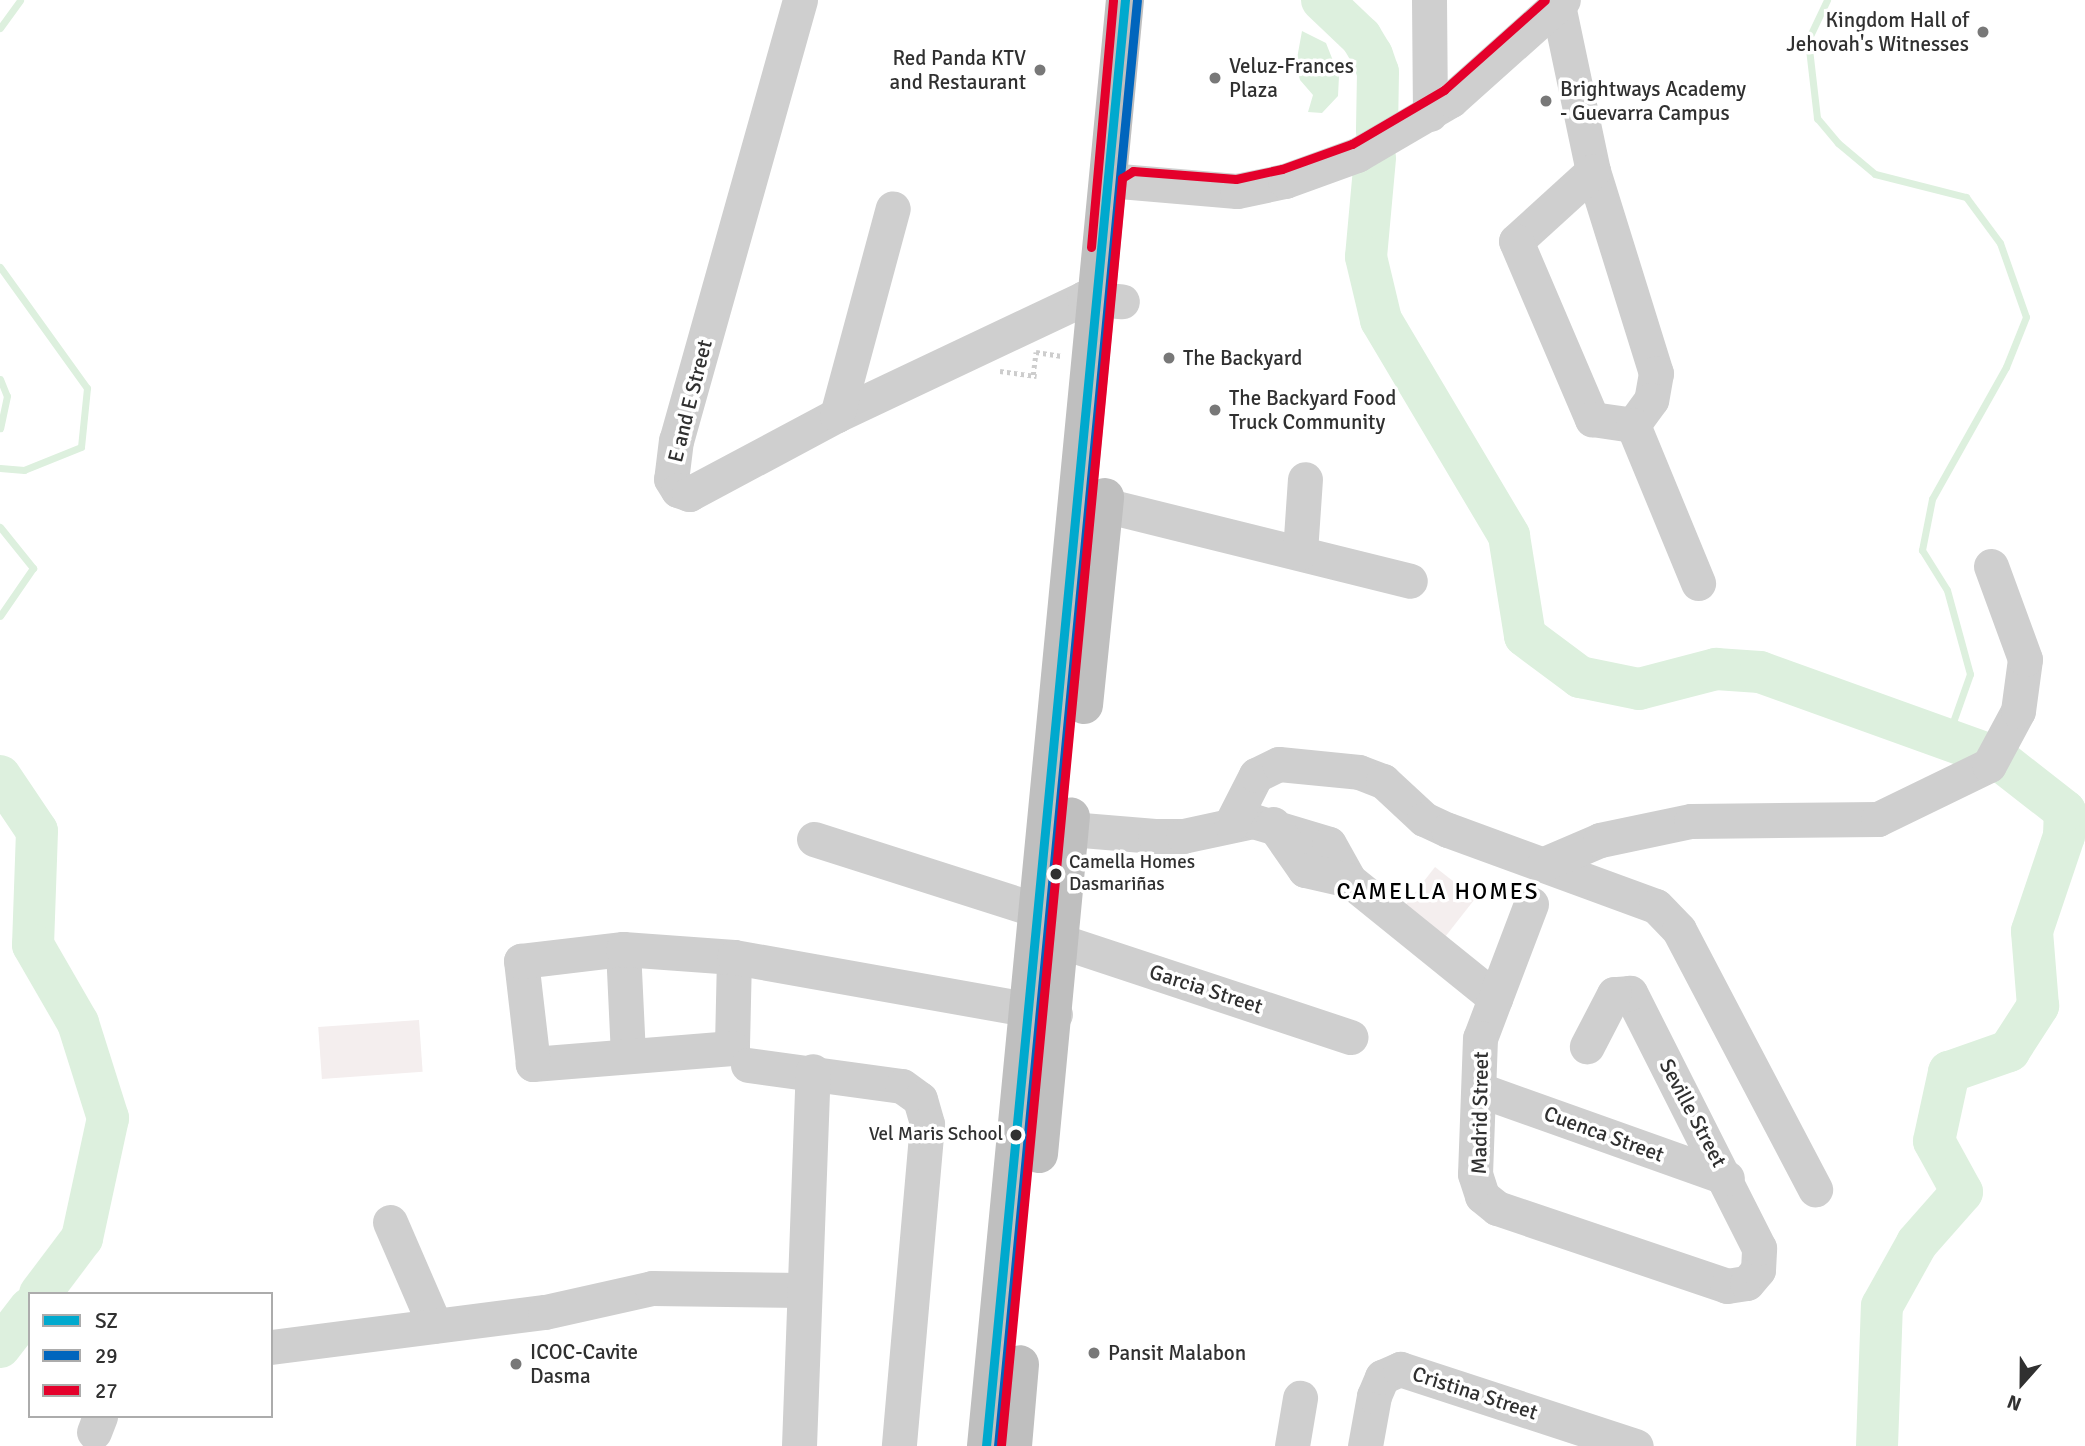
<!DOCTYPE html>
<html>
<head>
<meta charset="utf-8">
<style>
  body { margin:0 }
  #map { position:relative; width:2085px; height:1446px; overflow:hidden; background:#fff; font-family:Signika,sans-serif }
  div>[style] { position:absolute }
  .green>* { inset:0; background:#f4eeee; transform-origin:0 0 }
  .water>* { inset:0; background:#ddf0de }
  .stream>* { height:7px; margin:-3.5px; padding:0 3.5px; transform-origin:3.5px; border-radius:3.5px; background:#ddf0de }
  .river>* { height:42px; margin:-21px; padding:0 21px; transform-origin:21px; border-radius:21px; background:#ddf0de }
  .path>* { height:4.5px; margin-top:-2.25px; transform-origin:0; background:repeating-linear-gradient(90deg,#cdcdcd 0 3.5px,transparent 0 7px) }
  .minor>* { height:35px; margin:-17.5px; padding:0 17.5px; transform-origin:17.5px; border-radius:17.5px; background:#cfcfcf }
  .highway>* { height:38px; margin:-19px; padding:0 19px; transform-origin:19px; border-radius:19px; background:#bfbfbf }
  .bus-1>* { height:9px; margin:-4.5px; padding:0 4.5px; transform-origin:4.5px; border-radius:4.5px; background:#00a9ce }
  .bus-2>* { height:9px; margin:-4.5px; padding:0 4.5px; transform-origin:4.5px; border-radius:4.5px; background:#0065bd }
  .bus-3>* { height:9px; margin:-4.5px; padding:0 4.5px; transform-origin:4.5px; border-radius:4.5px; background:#e4002b }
  .dots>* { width:19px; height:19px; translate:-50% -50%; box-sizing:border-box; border:4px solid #fff; border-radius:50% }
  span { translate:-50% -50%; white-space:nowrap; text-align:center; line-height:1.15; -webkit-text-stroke:7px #fff; paint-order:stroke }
  .bus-label { font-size:19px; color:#303030 }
  .left { translate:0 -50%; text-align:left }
  .right { translate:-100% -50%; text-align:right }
  .poi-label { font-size:21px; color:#303030 }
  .street-label { font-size:21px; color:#303030 }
  .neighbourhood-label { font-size:23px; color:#000; letter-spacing:2px }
  .legend { position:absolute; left:28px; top:1292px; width:245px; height:126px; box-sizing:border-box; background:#fff; border:2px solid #acacac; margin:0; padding:9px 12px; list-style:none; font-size:21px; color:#303030 }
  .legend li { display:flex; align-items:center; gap:14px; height:35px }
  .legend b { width:35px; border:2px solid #acacac }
  .north { position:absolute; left:1987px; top:1348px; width:70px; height:70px; -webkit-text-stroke:5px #fff; paint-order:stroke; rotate:201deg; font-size:19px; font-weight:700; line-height:28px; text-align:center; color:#303030 }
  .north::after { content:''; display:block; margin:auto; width:24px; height:32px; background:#303030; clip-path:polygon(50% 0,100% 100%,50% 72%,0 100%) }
</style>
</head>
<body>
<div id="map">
  <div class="green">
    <i style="left:1435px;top:867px;width:51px;height:51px;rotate:38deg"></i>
    <i style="left:419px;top:1020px;width:52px;height:101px;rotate:86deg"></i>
  </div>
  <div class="water">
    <i style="clip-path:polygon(1302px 31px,1326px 43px,1339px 76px,1338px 96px,1322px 113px,1308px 112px,1313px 95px,1300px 80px,1296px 64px)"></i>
  </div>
  <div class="stream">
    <i style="left:1827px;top:0;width:44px;rotate:115.4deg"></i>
    <i style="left:1808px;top:40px;width:79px;rotate:83.4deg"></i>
    <i style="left:1817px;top:118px;width:33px;rotate:50deg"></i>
    <i style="left:1838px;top:143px;width:48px;rotate:40deg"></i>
    <i style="left:1875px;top:174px;width:94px;rotate:14.2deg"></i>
    <i style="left:1966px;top:197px;width:57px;rotate:53.5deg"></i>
    <i style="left:2000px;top:243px;width:78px;rotate:70.6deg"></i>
    <i style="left:2026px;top:317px;width:54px;rotate:111.8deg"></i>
    <i style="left:2006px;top:367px;width:151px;rotate:119.3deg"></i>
    <i style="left:1932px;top:499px;width:52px;rotate:101.1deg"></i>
    <i style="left:1922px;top:550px;width:47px;rotate:58deg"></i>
    <i style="left:1947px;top:590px;width:87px;rotate:74.7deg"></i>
    <i style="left:1970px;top:674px;width:69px;rotate:109.5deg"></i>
    <i style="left:0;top:28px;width:34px;rotate:-54deg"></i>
    <i style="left:0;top:267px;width:149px;rotate:54.3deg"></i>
    <i style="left:87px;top:388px;width:59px;rotate:95.8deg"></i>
    <i style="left:81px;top:447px;width:61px;rotate:158deg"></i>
    <i style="left:24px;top:470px;width:24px;rotate:-175deg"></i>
    <i style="left:0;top:379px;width:18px;rotate:68deg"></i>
    <i style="left:7px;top:396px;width:33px;rotate:102deg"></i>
    <i style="left:0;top:527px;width:53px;rotate:51.2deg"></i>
    <i style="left:33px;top:568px;width:58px;rotate:124.5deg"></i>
  </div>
  <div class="river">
    <i style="left:1322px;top:0;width:54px;rotate:43.5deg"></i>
    <i style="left:1361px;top:37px;width:21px;rotate:59deg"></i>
    <i style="left:1372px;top:55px;width:18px;rotate:71deg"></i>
    <i style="left:1378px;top:72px;width:60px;rotate:91deg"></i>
    <i style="left:1375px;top:158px;width:99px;rotate:95.2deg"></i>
    <i style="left:1366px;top:257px;width:65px;rotate:76.6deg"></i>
    <i style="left:1381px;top:320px;width:251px;rotate:59.3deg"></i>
    <i style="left:1509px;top:536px;width:101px;rotate:80.9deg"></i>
    <i style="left:1525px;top:636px;width:69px;rotate:36.7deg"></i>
    <i style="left:1580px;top:677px;width:60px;rotate:11.5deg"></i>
    <i style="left:1639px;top:689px;width:80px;rotate:-14.6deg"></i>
    <i style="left:1716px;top:669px;width:44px;rotate:3.9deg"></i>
    <i style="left:1760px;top:672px;width:234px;rotate:19.8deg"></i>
    <i style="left:0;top:776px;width:66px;rotate:56.1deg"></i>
    <i style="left:37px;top:831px;width:114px;rotate:92deg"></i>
    <i style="left:33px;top:945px;width:90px;rotate:60deg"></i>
    <i style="left:78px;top:1023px;width:100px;rotate:72.5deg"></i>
    <i style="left:108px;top:1118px;width:123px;rotate:102.2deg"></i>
    <i style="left:82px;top:1238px;width:70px;rotate:126.9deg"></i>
    <i style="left:0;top:1347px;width:49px;rotate:-52.4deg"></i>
    <i style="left:1877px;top:1446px;width:140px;rotate:-88deg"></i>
    <i style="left:1882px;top:1306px;width:72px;rotate:-60.9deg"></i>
    <i style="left:1917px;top:1243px;width:68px;rotate:-48.6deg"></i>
    <i style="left:1962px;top:1192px;width:58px;rotate:-118.8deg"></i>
    <i style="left:1934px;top:1141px;width:71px;rotate:-77.7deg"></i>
    <i style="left:1949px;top:1072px;width:64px;rotate:-19.3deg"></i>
    <i style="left:2009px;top:1051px;width:54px;rotate:-57.2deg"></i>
    <i style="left:2038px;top:1006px;width:75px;rotate:-94.6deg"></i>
    <i style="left:2032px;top:931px;width:100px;rotate:-71.4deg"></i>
    <i style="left:2064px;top:836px;width:25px;rotate:-88deg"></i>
    <i style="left:2065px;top:811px;width:81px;rotate:-142deg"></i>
  </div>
  <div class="path">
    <i style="left:1000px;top:371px;width:37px;rotate:8deg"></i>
    <i style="left:1033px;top:375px;width:23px;rotate:-83deg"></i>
    <i style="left:1036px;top:352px;width:26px;rotate:9deg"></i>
  </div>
  <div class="minor">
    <i style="left:800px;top:0;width:457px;rotate:105.7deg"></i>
    <i style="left:676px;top:440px;width:39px;rotate:97deg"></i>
    <i style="left:671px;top:479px;width:13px;rotate:58deg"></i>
    <i style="left:678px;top:490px;width:12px;rotate:20deg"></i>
    <i style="left:689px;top:494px;width:168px;rotate:-28.1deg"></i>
    <i style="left:837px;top:415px;width:273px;rotate:-25.3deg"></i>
    <i style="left:1084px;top:298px;width:38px;rotate:5deg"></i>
    <i style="left:1429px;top:0;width:114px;rotate:89.5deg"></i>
    <i style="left:1558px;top:5px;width:170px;rotate:78.1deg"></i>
    <i style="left:1593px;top:171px;width:212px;rotate:72.7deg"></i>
    <i style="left:1656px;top:373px;width:27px;rotate:100deg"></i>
    <i style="left:1651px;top:400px;width:31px;rotate:126deg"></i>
    <i style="left:1593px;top:171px;width:104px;rotate:137.7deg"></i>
    <i style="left:1516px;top:241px;width:194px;rotate:66.9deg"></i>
    <i style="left:1592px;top:419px;width:41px;rotate:8.3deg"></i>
    <i style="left:1633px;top:425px;width:171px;rotate:67.6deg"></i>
    <i style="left:1108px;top:180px;width:129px;rotate:4.9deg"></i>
    <i style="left:1237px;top:191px;width:49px;rotate:-11.8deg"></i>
    <i style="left:1285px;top:181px;width:77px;rotate:-19.9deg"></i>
    <i style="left:1357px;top:155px;width:109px;rotate:-30.3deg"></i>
    <i style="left:1451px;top:100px;width:150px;rotate:-41.8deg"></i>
    <i style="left:837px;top:415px;width:214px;rotate:-74.9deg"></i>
    <i style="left:1104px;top:505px;width:315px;rotate:13.9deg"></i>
    <i style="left:1300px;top:552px;width:73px;rotate:-86.1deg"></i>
    <i style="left:1045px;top:821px;width:26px;rotate:18deg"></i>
    <i style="left:1070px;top:829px;width:85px;rotate:4.7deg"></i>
    <i style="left:1155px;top:836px;width:28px"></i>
    <i style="left:1183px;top:836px;width:72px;rotate:-12.1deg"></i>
    <i style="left:1253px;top:821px;width:79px;rotate:16.8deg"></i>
    <i style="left:1329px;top:844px;width:41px;rotate:60.9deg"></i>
    <i style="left:1349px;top:880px;width:188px;rotate:38.9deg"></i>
    <i style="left:1231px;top:824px;width:55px;rotate:-63deg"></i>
    <i style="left:1256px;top:775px;width:25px;rotate:-26deg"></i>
    <i style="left:1279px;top:764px;width:80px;rotate:5.7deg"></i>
    <i style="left:1359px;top:772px;width:26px;rotate:21deg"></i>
    <i style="left:1383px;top:781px;width:56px;rotate:42.8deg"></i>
    <i style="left:1424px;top:819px;width:26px;rotate:25deg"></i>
    <i style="left:1448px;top:830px;width:221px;rotate:20.1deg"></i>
    <i style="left:1656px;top:906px;width:33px;rotate:46deg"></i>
    <i style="left:1679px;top:930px;width:293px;rotate:62.3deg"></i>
    <i style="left:1273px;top:824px;width:56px;rotate:55.2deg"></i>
    <i style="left:1305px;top:870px;width:45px;rotate:12.8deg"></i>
    <i style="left:814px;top:839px;width:234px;rotate:17.7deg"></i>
    <i style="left:1544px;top:864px;width:61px;rotate:-23.2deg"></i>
    <i style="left:1600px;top:840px;width:93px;rotate:-11.8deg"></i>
    <i style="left:1691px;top:821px;width:187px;rotate:-0.6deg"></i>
    <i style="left:1878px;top:819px;width:123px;rotate:-25.9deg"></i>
    <i style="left:1989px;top:765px;width:61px;rotate:-61.8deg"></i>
    <i style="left:2018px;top:711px;width:52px;rotate:-82.3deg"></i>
    <i style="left:2025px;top:659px;width:99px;rotate:-110.1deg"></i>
    <i style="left:1531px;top:904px;width:143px;rotate:110.8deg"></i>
    <i style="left:1480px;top:1038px;width:136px;rotate:92.1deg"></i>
    <i style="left:1475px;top:1174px;width:23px;rotate:72deg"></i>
    <i style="left:1482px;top:1196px;width:19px;rotate:39deg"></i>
    <i style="left:1497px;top:1208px;width:243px;rotate:18.7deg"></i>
    <i style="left:1727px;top:1286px;width:20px;rotate:-9deg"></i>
    <i style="left:1747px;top:1283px;width:17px;rotate:-50deg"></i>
    <i style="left:1758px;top:1270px;width:22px;rotate:-87deg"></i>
    <i style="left:1759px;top:1248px;width:286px;rotate:-116.8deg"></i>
    <i style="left:1630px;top:993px;width:16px;rotate:176deg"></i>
    <i style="left:1614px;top:994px;width:59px;rotate:117.4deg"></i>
    <i style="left:1060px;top:941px;width:306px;rotate:18.3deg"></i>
    <i style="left:623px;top:949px;width:106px;rotate:87.3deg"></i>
    <i style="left:734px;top:957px;width:91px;rotate:91.3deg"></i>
    <i style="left:732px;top:1048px;width:200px;rotate:175.4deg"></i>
    <i style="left:533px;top:1064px;width:104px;rotate:-96.6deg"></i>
    <i style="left:521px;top:961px;width:103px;rotate:-6.7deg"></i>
    <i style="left:623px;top:949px;width:111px;rotate:4.1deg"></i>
    <i style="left:734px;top:957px;width:326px;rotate:10.1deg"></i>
    <i style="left:748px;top:1065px;width:155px;rotate:7.8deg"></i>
    <i style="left:902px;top:1086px;width:22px;rotate:36deg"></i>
    <i style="left:920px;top:1099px;width:26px;rotate:74deg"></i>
    <i style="left:927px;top:1124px;width:323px;rotate:95deg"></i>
    <i style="left:1480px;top:1090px;width:262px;rotate:19.6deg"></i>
    <i style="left:390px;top:1222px;width:113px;rotate:66.6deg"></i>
    <i style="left:271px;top:1347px;width:276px;rotate:-7.3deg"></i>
    <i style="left:545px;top:1312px;width:110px;rotate:-12.6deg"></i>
    <i style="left:652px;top:1288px;width:151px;rotate:0.8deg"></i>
    <i style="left:94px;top:1432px;width:17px;rotate:-69deg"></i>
    <i style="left:799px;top:1446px;width:375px;rotate:-87.9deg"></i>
    <i style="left:1292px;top:1446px;width:49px;rotate:-80.5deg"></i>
    <i style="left:1365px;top:1446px;width:51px;rotate:-79.8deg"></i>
    <i style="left:1374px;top:1396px;width:21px;rotate:-67deg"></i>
    <i style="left:1382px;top:1377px;width:20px;rotate:-24deg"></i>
    <i style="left:1400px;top:1369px;width:248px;rotate:18.1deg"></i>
  </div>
  <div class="highway">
    <i style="left:1084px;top:705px;width:209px;rotate:-84.2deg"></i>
    <i style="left:1039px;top:1154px;width:339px;rotate:-84.6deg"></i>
    <i style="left:986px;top:1446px;width:1453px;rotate:-84.51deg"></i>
    <i style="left:1013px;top:1446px;width:82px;rotate:-85.1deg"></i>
  </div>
  <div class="bus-1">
    <i style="left:986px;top:1446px;width:1453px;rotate:-84.51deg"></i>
  </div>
  <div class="bus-2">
    <i style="left:998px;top:1446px;width:1452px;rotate:-84.51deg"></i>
  </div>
  <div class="bus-3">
    <i style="left:1091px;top:247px;width:248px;rotate:-84.9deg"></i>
    <i style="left:1001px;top:1445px;width:1273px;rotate:-84.54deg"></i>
    <i style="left:1122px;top:178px;width:13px;rotate:-32deg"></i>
    <i style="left:1133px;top:171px;width:103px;rotate:4.4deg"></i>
    <i style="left:1236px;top:179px;width:47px;rotate:-12.3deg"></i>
    <i style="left:1282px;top:169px;width:74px;rotate:-19.7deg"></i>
    <i style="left:1352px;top:144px;width:107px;rotate:-30.4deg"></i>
    <i style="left:1444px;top:90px;width:135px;rotate:-41.7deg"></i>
  </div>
  <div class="dots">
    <i style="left:1983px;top:32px;background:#787878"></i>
    <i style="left:1040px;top:70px;background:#787878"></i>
    <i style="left:1215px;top:78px;background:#787878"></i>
    <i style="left:1546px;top:101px;background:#787878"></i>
    <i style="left:1169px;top:358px;background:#787878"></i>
    <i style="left:1215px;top:410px;background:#787878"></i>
    <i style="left:1056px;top:874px;background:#303030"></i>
    <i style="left:1016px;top:1135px;background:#303030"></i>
    <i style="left:1094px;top:1353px;background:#787878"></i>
    <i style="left:516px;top:1364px;background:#787878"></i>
  </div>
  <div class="bus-label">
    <span class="left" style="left:1069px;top:874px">Camella Homes<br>Dasmariñas</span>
    <span class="right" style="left:1003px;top:1135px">Vel Maris School</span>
  </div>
  <div class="poi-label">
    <span class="right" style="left:1969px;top:32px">Kingdom Hall of<br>Jehovah's Witnesses</span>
    <span class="right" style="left:1026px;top:70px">Red Panda KTV<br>and Restaurant</span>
    <span class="left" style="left:1229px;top:78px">Veluz-Frances<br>Plaza</span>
    <span class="left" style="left:1560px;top:101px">Brightways Academy<br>- Guevarra Campus</span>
    <span class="left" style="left:1183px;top:358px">The Backyard</span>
    <span class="left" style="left:1229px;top:410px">The Backyard Food<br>Truck Community</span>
    <span class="left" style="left:530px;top:1364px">ICOC-Cavite<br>Dasma</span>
    <span class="left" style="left:1108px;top:1353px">Pansit Malabon</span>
  </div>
  <div class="street-label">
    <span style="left:690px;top:401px;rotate:-76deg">E and E Street</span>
    <span style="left:1206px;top:989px;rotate:18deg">Garcia Street</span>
    <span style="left:1480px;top:1113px;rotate:-89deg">Madrid Street</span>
    <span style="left:1693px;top:1113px;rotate:62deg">Seville Street</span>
    <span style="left:1604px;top:1134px;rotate:20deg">Cuenca Street</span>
    <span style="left:1475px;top:1393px;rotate:18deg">Cristina Street</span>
  </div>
  <div class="neighbourhood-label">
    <span style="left:1438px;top:892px">CAMELLA HOMES</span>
  </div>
  <ul class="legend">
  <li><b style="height:9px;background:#00a9ce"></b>SZ</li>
  <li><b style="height:9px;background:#0065bd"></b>29</li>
  <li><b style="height:9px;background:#e4002b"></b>27</li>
  </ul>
  <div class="north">N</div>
</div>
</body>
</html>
